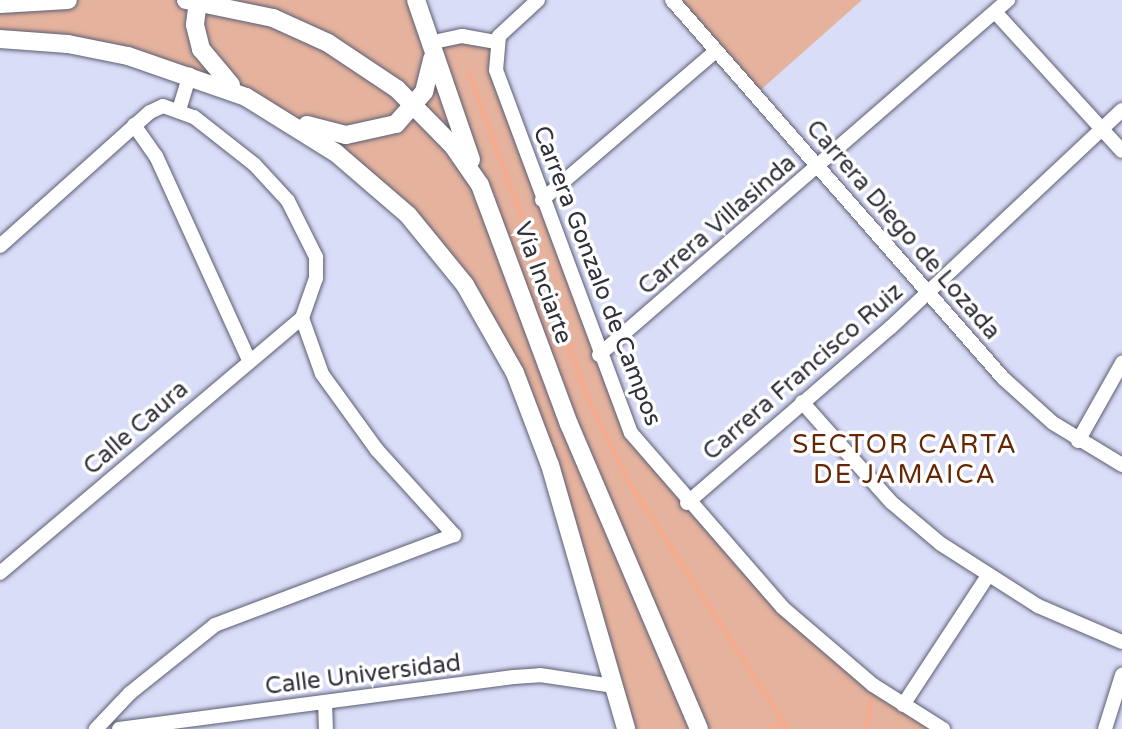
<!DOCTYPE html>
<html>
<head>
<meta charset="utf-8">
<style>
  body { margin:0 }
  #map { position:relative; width:1122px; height:729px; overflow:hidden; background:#daddf7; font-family:"Varela Round",sans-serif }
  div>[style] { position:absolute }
  .green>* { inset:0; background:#e4b29d }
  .stream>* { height:5px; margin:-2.5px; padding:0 2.5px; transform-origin:2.5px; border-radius:2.5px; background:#f5ab8d }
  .roads { filter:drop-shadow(0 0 2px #5b5d73) drop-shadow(0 0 2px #5b5d73) }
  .minor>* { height:14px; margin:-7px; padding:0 7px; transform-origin:7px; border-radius:7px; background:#fff }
  .tertiary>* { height:18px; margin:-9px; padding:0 9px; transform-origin:9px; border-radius:9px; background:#fff }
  span { translate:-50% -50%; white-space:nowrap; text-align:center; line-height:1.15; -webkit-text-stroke:7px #fff; paint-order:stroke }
  .street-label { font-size:24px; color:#2f303a }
  .neighbourhood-label { font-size:26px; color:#652605; letter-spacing:2px }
</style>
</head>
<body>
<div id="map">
  <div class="green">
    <i style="clip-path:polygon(53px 0,416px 0,429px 42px,462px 36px,494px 49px,623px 415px,807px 630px,943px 729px,626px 729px,501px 344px,391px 197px,209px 81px,0 39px,0 4px)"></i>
    <i style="clip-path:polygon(672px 0,862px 0,755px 95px)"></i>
  </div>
  <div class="stream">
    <i style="left:469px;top:74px;width:346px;rotate:69.9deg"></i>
    <i style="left:588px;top:399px;width:91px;rotate:64deg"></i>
    <i style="left:628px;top:481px;width:295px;rotate:57.2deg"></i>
    <i style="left:768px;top:729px;width:17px;rotate:-25deg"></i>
    <i style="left:866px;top:729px;width:31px;rotate:-81deg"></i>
  </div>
  <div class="roads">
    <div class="minor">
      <i style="left:538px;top:0;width:53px;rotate:137.3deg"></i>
      <i style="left:499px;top:36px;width:34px;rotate:95deg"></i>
      <i style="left:496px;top:70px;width:387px;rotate:69.6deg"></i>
      <i style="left:631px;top:433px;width:230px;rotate:49deg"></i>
      <i style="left:782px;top:607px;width:120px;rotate:40.6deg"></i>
      <i style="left:873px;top:685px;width:83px;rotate:32.2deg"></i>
      <i style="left:672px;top:0;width:502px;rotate:48.79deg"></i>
      <i style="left:1003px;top:378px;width:67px;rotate:42deg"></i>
      <i style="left:1053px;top:423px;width:81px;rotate:31.3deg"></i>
      <i style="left:995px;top:12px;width:188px;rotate:47.6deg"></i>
      <i style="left:429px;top:43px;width:34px;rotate:-12deg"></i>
      <i style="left:462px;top:36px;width:35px;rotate:10deg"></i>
      <i style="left:179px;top:110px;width:37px;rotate:-73deg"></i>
      <i style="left:134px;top:125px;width:38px;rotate:55deg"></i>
      <i style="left:156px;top:156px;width:224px;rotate:65.5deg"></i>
      <i style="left:542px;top:200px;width:229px;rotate:-40.6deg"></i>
      <i style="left:0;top:246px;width:201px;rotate:-41.8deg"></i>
      <i style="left:150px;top:112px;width:14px;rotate:-25deg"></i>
      <i style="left:163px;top:106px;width:33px;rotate:20deg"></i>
      <i style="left:194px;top:117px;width:76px;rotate:38.1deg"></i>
      <i style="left:254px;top:164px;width:50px;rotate:47.4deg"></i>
      <i style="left:288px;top:201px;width:63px;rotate:63.4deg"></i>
      <i style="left:316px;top:257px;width:21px;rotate:90deg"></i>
      <i style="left:316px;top:278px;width:42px;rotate:109.3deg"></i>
      <i style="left:302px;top:318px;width:59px;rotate:70.3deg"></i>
      <i style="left:322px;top:374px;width:94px;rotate:54.1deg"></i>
      <i style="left:377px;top:450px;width:115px;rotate:47.8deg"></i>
      <i style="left:454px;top:535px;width:255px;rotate:159.4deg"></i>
      <i style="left:215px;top:625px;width:109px;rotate:141.3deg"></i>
      <i style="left:130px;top:693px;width:50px;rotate:133.4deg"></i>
      <i style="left:599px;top:355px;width:542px;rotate:-40.96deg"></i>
      <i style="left:802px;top:402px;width:134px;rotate:48.3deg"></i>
      <i style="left:891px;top:502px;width:65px;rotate:40deg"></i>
      <i style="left:941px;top:544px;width:115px;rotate:32.6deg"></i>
      <i style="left:1038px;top:606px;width:91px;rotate:23.2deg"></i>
      <i style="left:1078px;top:441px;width:90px;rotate:-60.6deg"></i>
      <i style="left:687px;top:503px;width:269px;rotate:-40.8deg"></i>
      <i style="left:891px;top:327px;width:317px;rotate:-43.2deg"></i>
      <i style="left:0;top:573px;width:395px;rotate:-40.2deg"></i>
      <i style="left:325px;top:702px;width:27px;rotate:88deg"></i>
      <i style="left:903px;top:705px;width:153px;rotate:-56.7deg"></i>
      <i style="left:119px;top:729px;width:398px;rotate:-7.5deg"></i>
      <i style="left:514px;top:677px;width:26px;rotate:-4deg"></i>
      <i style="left:540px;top:675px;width:75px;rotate:8.5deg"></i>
      <i style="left:1105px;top:729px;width:57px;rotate:-72.5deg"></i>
    </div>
    <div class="tertiary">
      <i style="left:186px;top:0;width:89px;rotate:11.7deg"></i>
      <i style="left:273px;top:18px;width:60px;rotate:24.4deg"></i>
      <i style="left:328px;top:43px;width:83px;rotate:33.7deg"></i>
      <i style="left:397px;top:89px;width:80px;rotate:45.5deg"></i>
      <i style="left:453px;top:146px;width:47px;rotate:55.3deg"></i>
      <i style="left:480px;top:185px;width:255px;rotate:69.6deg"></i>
      <i style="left:569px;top:424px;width:332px;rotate:66.9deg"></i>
      <i style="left:198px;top:0;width:25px;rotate:97deg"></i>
      <i style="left:195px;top:25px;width:25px;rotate:76deg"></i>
      <i style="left:201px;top:49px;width:47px;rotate:50.2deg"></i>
      <i style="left:416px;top:0;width:169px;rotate:71deg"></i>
      <i style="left:0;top:4px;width:68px;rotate:-3.4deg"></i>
      <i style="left:0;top:39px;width:68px;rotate:4.2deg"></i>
      <i style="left:68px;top:44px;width:61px;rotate:11.3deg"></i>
      <i style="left:128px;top:56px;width:125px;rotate:19.2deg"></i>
      <i style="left:246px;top:97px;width:106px;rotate:31.9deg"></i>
      <i style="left:336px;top:153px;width:95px;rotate:40.7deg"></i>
      <i style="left:408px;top:215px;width:90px;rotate:50.8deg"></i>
      <i style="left:465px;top:285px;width:101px;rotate:60.4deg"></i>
      <i style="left:515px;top:373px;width:98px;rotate:69.2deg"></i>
      <i style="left:550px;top:465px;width:275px;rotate:73.9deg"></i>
      <i style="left:307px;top:125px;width:40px;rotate:14.4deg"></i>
      <i style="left:346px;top:135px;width:51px;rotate:-12.4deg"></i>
      <i style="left:396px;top:124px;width:43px;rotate:-48.8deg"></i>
      <i style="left:424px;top:92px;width:34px;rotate:-76deg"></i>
    </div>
  </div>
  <div class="street-label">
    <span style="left:717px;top:225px;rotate:-41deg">Carrera Villasinda</span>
    <span style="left:903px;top:230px;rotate:49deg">Carrera Diego de Lozada</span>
    <span style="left:597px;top:276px;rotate:69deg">Carrera Gonzalo de Campos</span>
    <span style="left:543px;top:283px;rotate:70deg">Vía Inciarte</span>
    <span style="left:803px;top:372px;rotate:-41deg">Carrera Francisco Ruiz</span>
    <span style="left:136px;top:428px;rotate:-41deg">Calle Caura</span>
    <span style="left:363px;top:675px;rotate:-7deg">Calle Universidad</span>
  </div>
  <div class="neighbourhood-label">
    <span style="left:905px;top:460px">SECTOR CARTA<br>DE JAMAICA</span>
  </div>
</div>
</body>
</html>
